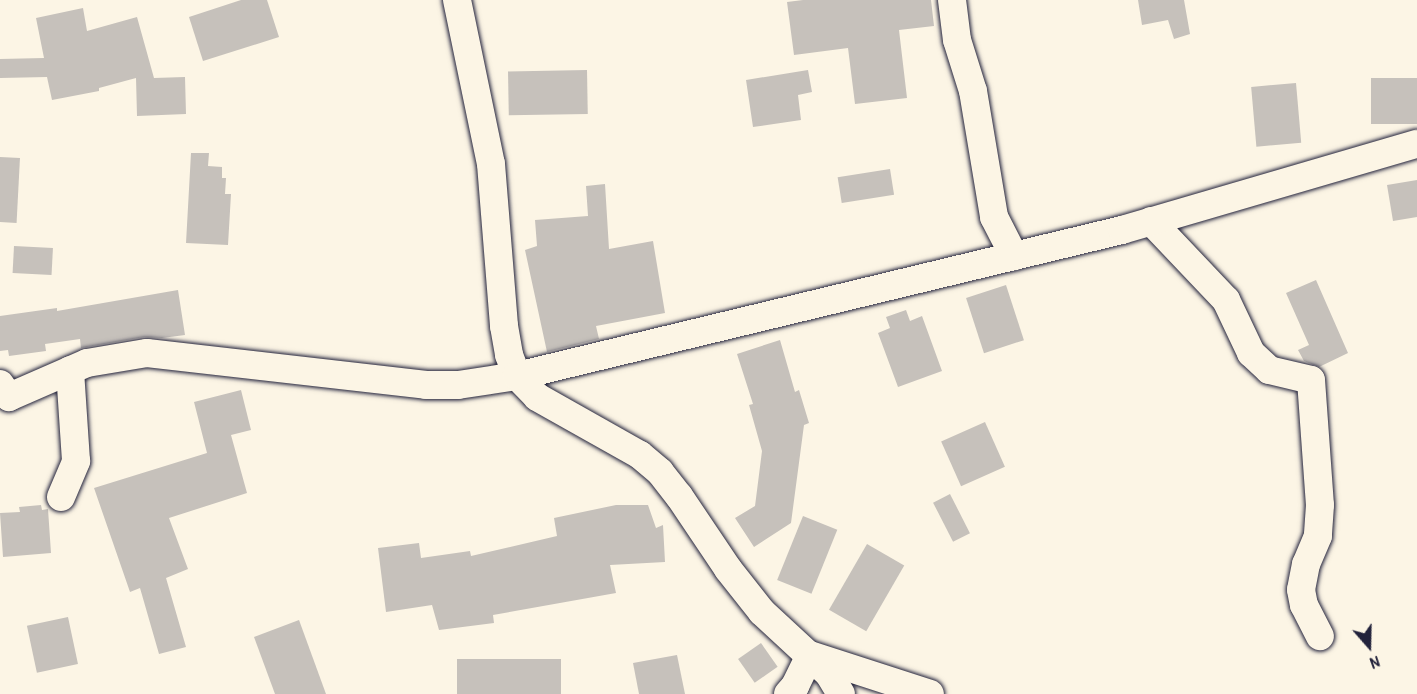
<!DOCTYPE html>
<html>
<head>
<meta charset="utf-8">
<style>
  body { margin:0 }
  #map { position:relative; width:1417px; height:694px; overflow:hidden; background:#fcf5e5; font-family:"Patrick Hand",sans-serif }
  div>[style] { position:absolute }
  .building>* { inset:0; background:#c6c1bb; transform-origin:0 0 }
  .roads { filter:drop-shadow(0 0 2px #22223b) drop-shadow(0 0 2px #22223b) }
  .minor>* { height:28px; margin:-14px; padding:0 14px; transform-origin:14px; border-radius:14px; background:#fcf5e5 }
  span { translate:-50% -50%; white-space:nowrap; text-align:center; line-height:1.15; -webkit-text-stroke:4.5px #fcf5e5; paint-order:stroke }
  .north { position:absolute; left:1339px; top:616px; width:60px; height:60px; -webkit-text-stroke:4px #fcf5e5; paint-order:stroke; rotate:160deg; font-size:16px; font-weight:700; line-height:24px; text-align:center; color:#22223b }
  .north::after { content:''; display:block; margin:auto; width:21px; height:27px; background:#22223b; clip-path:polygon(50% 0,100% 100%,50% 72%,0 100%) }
</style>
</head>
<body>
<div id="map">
  <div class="building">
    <i style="clip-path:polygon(241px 0,267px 0,279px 37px,203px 61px,189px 17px)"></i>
    <i style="clip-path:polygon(803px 0,931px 0,934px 26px,899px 30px,907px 98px,855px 104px,848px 48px,794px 55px,787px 2px)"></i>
    <i style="clip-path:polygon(1138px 0,1184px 0,1190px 34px,1174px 39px,1168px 20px,1142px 25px)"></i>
    <i style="clip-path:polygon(83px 8px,87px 31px,137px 17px,154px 78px,185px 77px,186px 114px,137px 116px,136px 78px,99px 88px,99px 91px,52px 100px,47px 77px,0 78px,0 59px,44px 58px,36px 18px)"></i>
    <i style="left:587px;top:70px;width:44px;height:79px;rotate:89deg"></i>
    <i style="clip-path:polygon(808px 70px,812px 92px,798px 95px,801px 120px,753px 127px,746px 80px)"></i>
    <i style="left:1417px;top:78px;width:46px;height:46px;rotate:90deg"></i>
    <i style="left:1296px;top:83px;width:60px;height:45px;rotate:85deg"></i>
    <i style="clip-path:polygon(191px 153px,209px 153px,208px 166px,222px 167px,222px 178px,226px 178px,225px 194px,231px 194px,228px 245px,186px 243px)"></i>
    <i style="left:0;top:157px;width:20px;height:65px;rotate:3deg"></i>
    <i style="left:890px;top:169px;width:26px;height:53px;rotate:81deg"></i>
    <i style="clip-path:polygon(1417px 180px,1417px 217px,1393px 221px,1387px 185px)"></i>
    <i style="clip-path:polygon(605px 184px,609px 249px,653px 241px,665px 313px,596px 326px,599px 339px,547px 352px,525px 250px,537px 246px,535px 220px,588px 216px,586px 186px)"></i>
    <i style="left:14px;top:246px;width:39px;height:27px;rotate:3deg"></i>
    <i style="clip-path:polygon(1316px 280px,1348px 353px,1319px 367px,1304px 361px,1298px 350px,1309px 345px,1286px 293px)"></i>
    <i style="left:1006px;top:285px;width:58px;height:42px;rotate:72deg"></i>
    <i style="clip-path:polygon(178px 290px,185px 335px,162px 338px,144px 337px,81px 348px,80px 339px,45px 344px,46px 351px,9px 356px,8px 350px,0 351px,0 316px,57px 308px,57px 311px)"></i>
    <i style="clip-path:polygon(906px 310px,910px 321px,922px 316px,942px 371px,898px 387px,878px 333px,890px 328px,886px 317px)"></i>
    <i style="clip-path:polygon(780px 340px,795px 392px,799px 390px,809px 423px,804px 425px,791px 523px,754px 547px,735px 518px,755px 506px,762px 451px,749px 405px,753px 404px,737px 354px)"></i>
    <i style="clip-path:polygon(241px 390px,251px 430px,231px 435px,247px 493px,169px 518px,188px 569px,166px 578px,186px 647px,159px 654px,140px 588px,130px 592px,94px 488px,207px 453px,194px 402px)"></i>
    <i style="left:985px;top:422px;width:49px;height:48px;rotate:66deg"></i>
    <i style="left:950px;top:494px;width:44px;height:19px;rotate:63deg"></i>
    <i style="clip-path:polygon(41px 505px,42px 510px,48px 509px,51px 553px,3px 557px,0 513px,20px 512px,19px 507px)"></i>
    <i style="clip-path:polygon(616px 505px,648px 505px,656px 528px,663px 525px,665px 562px,610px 565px,616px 593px,493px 615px,494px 623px,439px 630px,432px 605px,386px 612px,378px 548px,419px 543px,421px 558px,470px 551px,471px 556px,557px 536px,554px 518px)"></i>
    <i style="left:803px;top:516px;width:37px;height:69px;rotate:22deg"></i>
    <i style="left:867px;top:544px;width:43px;height:76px;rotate:30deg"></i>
    <i style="left:68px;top:617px;width:48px;height:42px;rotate:78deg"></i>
    <i style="clip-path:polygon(299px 620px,326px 694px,275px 694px,254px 637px)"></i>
    <i style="left:761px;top:643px;width:29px;height:28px;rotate:55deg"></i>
    <i style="clip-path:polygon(677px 655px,685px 694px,639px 694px,633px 663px)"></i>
    <i style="left:457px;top:659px;width:104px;height:35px"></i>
  </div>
  <div class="roads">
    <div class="minor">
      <i style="left:457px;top:0;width:167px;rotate:78.3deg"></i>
      <i style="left:491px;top:164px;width:163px;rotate:85.4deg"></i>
      <i style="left:504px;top:326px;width:29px;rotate:80deg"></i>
      <i style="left:509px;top:355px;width:22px;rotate:69deg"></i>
      <i style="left:517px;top:376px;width:29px;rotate:46deg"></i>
      <i style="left:537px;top:397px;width:118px;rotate:29.4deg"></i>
      <i style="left:640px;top:455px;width:26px;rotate:40deg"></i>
      <i style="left:660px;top:472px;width:31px;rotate:52deg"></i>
      <i style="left:679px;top:496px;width:88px;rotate:56.1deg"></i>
      <i style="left:728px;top:569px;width:55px;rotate:51.7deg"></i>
      <i style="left:762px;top:612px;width:91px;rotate:42.8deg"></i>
      <i style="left:829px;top:674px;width:23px;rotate:59deg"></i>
      <i style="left:952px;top:0;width:40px;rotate:82.9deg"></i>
      <i style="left:957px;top:40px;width:53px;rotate:72.6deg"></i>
      <i style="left:973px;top:91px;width:128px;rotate:80.5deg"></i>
      <i style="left:994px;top:217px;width:44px;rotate:62.9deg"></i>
      <i style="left:1151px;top:221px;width:109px;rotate:46.5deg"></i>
      <i style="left:1226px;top:300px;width:59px;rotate:64.7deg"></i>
      <i style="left:1251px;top:353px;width:25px;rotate:43deg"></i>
      <i style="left:1269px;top:370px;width:43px;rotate:13.4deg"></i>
      <i style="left:1311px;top:380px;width:125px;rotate:85.9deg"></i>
      <i style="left:1320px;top:505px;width:31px;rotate:94deg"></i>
      <i style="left:1318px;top:536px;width:30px;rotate:113deg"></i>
      <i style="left:1306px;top:564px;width:26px;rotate:101deg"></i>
      <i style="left:1301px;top:590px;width:15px;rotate:79deg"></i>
      <i style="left:1304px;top:605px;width:35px;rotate:63deg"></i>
      <i style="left:0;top:384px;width:16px;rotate:55deg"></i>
      <i style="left:9px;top:397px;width:85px;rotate:-23.6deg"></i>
      <i style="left:87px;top:363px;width:61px;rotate:-9.5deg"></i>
      <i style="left:147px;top:353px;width:281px;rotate:6.5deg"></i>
      <i style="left:426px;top:385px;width:32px"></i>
      <i style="left:458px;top:385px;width:60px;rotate:-8.7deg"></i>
      <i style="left:517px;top:376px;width:622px;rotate:-13.57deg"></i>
      <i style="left:1122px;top:230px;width:307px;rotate:-16.3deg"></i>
      <i style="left:61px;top:497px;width:39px;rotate:-67deg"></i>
      <i style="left:76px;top:461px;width:91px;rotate:-93.8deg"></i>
      <i style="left:788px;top:694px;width:11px;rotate:-49deg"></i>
      <i style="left:795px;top:686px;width:34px;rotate:-64deg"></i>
      <i style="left:810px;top:655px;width:126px;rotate:18deg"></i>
    </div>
  </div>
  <div class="north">N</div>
</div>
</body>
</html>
